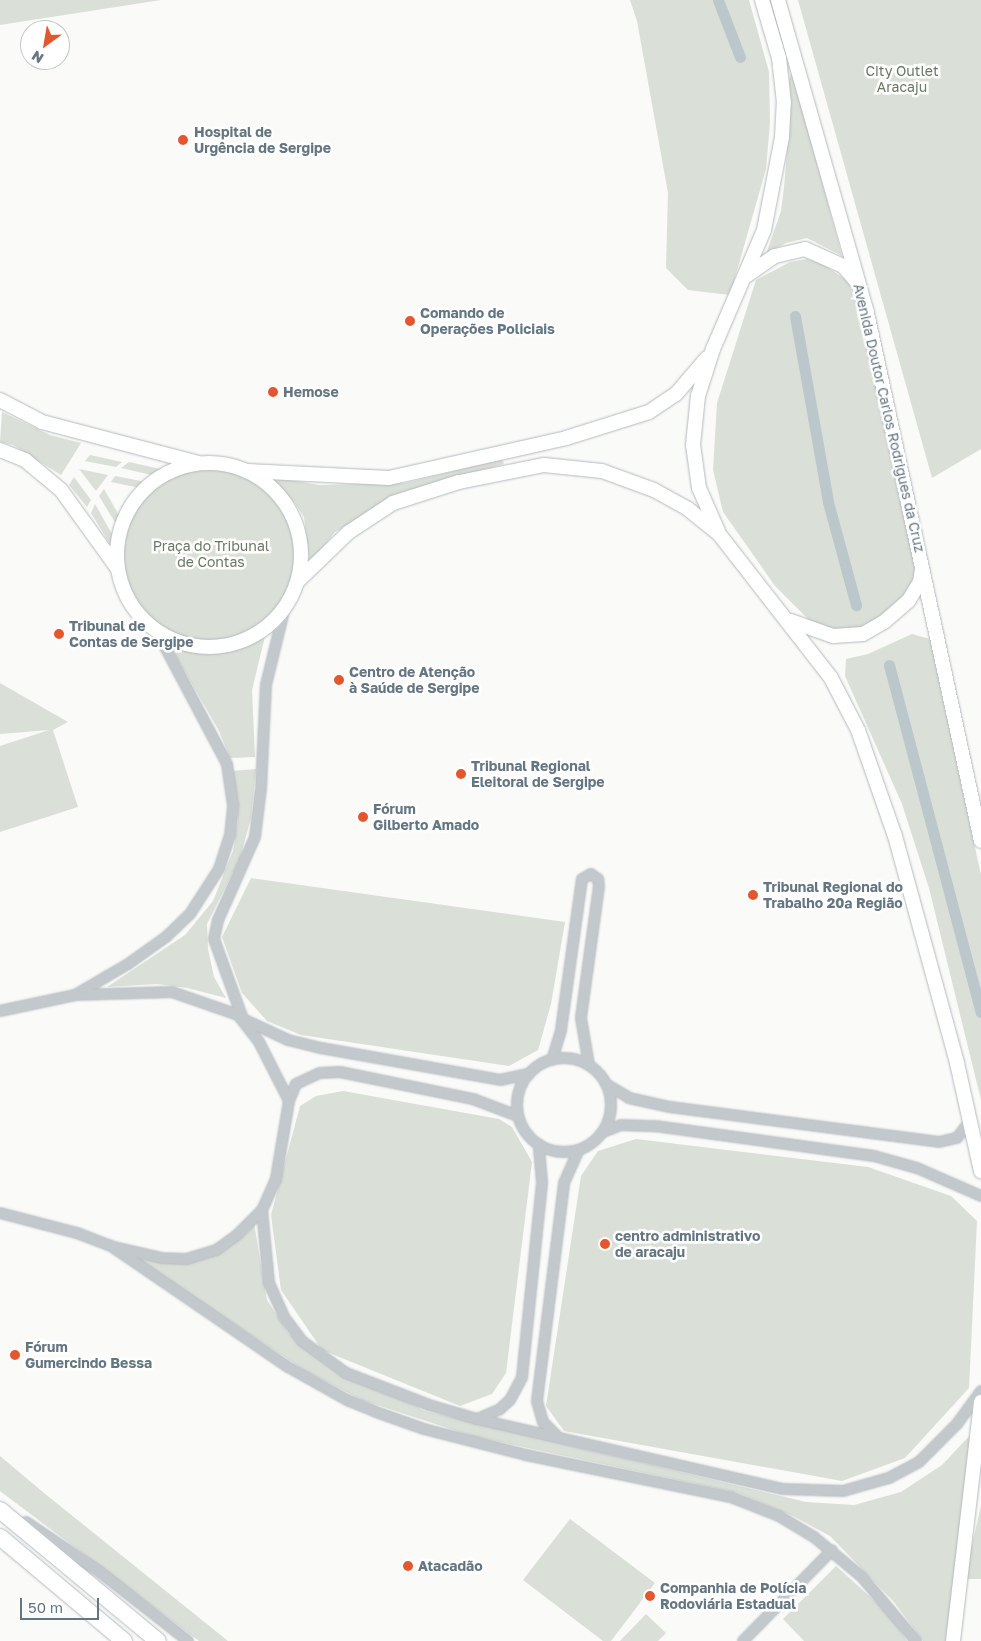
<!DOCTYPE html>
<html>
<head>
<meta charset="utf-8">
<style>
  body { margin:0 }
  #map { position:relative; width:981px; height:1641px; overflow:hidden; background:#fafaf8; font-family:"Golos Text",sans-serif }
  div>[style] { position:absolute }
  .green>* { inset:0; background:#dadfd7 }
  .round { border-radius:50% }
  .canal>* { height:11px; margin:-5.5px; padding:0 5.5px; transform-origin:5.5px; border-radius:5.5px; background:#bbc7cb }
  .roads { filter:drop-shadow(0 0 1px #b3babf) drop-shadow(0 0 1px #b3babf) }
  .street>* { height:10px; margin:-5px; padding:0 5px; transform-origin:5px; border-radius:5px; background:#c3c8cc }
  .street>.ring { margin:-5px; padding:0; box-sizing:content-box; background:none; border:10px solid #c3c8cc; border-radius:50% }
  .secondary>* { height:14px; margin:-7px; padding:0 7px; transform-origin:7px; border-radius:7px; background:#fff }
  .secondary>.ring { margin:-7px; padding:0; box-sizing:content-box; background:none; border:14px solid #fff; border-radius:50% }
  .primary>* { height:16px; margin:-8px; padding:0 8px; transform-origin:8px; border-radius:8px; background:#fff }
  .dots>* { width:14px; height:14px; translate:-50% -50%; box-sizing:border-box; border:2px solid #fff; border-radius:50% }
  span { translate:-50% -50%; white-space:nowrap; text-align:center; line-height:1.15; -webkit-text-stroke:5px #fff; paint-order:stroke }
  .park-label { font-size:14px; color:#687a64 }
  .poi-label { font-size:14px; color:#657683; font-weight:700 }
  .left { translate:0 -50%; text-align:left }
  .street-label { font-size:14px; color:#657683 }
  .north { position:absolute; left:20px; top:20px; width:50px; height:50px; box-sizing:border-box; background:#fff; border:1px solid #c1c8cd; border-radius:50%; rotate:212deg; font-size:14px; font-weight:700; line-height:20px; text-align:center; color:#657683 }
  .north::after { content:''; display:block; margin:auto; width:18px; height:22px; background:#e4572e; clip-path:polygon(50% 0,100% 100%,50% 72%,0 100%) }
  .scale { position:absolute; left:20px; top:1598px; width:79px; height:22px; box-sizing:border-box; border:2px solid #657683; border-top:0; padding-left:6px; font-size:15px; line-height:18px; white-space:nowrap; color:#657683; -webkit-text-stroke:4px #fff; paint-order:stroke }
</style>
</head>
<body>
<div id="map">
  <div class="green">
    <i style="clip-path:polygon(0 0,161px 0,0 25px)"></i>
    <i style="clip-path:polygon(630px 0,749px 0,769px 72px,770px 123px,766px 169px,730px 295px,688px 290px,666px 268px,668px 193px,637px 21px)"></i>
    <i style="clip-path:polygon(798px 0,981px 0,981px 449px,932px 478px)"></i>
    <i style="clip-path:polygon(792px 71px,842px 256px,807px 238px,786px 243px,766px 254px,781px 211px,784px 187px,789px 128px,788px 82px)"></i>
    <i style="clip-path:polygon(807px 259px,822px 264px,853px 284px,922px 569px,903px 609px,872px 632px,818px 629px,775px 586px,723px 512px,713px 470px,717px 403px,756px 280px,790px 262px)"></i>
    <i style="clip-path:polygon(2px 412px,50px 435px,81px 443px,61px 475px,13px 445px,0 442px)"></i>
    <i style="clip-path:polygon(90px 455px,122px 462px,116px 467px,85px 461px)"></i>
    <i style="clip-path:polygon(502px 459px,504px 464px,442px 481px,388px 501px,335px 532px,310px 564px,304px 517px,294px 502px,269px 476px,319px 485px,406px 483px)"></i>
    <i style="clip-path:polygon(129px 462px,165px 470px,156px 476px,121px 468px)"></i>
    <i class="round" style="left:118px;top:463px;width:184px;height:184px"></i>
    <i style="clip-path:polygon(79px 469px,108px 475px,96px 491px)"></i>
    <i style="clip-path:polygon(115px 476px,146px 482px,140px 488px,111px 482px)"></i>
    <i style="clip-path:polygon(74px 477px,91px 500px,87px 507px,69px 485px)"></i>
    <i style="clip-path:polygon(104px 489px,120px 517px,116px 524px,99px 496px)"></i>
    <i style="clip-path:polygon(95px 504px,112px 534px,110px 544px,91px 513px)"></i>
    <i style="clip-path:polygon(266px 632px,252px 690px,255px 757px,230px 758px,219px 731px,172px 649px,233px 651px)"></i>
    <i style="clip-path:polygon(912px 634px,930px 639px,981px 875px,981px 1100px,929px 888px,902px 804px,845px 676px,846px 659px,868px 654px)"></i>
    <i style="clip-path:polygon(0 683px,68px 722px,53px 730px,78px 807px,0 832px,0 746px,49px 730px,0 734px)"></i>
    <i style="clip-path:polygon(256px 769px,251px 818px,240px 858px,207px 924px,208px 949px,214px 977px,226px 998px,187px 988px,157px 984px,107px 987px,185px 935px,213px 901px,233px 851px,238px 821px,232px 771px)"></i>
    <i style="clip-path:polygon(251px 878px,565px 922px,551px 1004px,538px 1050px,509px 1066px,301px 1035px,267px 1021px,242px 993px,222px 937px)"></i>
    <i style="clip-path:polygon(343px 1091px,499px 1119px,512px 1127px,532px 1162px,506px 1373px,492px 1394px,460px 1406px,322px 1350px,281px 1290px,271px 1215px,300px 1106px,316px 1096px)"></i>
    <i style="clip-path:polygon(636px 1139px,868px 1167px,951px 1196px,977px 1221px,969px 1388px,905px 1458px,842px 1481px,564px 1431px,546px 1406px,581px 1176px,598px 1151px)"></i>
    <i style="clip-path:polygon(254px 1223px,267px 1300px,288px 1333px,315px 1356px,425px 1411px,806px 1502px,854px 1505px,901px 1492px,942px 1465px,975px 1430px,950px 1641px,923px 1641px,894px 1602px,830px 1536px,795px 1517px,739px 1493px,472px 1436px,362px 1400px,306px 1371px,134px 1258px,160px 1262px,222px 1250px,248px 1232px)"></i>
    <i style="clip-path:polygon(0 1456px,44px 1493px,228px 1641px,199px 1641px,0 1491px)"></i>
    <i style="clip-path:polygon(981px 1506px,981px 1579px,964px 1579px)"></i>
    <i style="clip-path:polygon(570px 1519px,655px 1583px,611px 1641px,603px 1641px,523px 1580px)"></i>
    <i style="clip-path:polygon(836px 1566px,887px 1612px,907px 1641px,804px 1641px,783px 1619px)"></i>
    <i style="clip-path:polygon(646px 1614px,666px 1633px,658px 1641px,620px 1641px)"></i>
  </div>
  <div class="canal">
    <i style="left:718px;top:0;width:61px;rotate:68.9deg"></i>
    <i style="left:795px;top:316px;width:189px;rotate:79.9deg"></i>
    <i style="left:828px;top:502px;width:107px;rotate:74.8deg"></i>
    <i style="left:889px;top:665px;width:359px;rotate:75.2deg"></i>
  </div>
  <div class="roads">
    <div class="street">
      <i style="left:284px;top:611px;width:76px;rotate:103.7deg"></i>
      <i style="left:266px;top:685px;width:103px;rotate:92.8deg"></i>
      <i style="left:261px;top:788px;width:49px;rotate:97deg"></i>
      <i style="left:255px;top:837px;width:91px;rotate:114deg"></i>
      <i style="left:218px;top:920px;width:19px;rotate:102deg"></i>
      <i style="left:214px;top:939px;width:85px;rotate:70.1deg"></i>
      <i style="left:243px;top:1019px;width:50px;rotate:25deg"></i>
      <i style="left:288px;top:1040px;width:34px;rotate:14deg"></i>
      <i style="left:321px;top:1048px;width:182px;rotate:10.1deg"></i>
      <i style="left:500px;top:1080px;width:30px;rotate:-12deg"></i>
      <i style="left:75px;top:995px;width:97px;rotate:-1.8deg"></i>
      <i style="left:172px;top:992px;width:70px;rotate:19.2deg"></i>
      <i style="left:238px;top:1015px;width:34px;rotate:52deg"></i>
      <i style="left:259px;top:1042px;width:66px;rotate:63deg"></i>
      <i style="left:289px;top:1101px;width:79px;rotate:99.5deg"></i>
      <i style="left:276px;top:1179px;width:34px;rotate:114deg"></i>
      <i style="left:262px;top:1210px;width:35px;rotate:135deg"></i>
      <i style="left:237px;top:1235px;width:26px;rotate:144deg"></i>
      <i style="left:216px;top:1250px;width:30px;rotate:163deg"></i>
      <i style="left:187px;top:1259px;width:25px;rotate:-178deg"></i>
      <i style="left:162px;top:1258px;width:49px;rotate:-167.1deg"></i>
      <i style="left:0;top:1011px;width:77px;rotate:-12deg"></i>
      <i style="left:75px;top:995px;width:61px;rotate:-30.3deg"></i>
      <i style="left:128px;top:964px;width:47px;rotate:-35.4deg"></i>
      <i style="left:166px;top:937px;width:33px;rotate:-44deg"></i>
      <i style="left:190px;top:914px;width:54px;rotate:-57.2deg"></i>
      <i style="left:219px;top:869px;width:35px;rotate:-72deg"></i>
      <i style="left:230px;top:836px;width:31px;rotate:-84deg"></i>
      <i style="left:233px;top:805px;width:41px;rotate:-98.3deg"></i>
      <i style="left:227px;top:764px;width:152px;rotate:-117.9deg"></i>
      <i class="ring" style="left:517px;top:1058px;width:84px;height:84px"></i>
      <i style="left:552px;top:1060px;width:31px;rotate:-73deg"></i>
      <i style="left:561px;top:1030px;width:152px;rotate:-82.1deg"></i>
      <i style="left:582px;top:879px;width:10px;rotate:-29deg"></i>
      <i style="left:591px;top:874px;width:9px;rotate:36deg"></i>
      <i style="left:598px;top:879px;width:7px;rotate:82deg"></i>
      <i style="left:599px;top:886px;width:133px;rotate:97.8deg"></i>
      <i style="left:581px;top:1018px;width:48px;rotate:80.3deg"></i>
      <i style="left:606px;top:1084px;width:27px;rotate:31deg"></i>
      <i style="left:629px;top:1098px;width:42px;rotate:12.4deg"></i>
      <i style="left:670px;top:1107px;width:271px;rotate:7.4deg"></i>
      <i style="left:939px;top:1142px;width:18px;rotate:-13deg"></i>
      <i style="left:957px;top:1138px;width:21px;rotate:-53deg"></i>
      <i style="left:289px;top:1101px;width:18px;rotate:-68deg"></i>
      <i style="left:296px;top:1084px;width:26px;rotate:-25deg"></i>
      <i style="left:320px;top:1073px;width:20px;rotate:-3deg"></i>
      <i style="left:340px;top:1072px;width:136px;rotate:11.5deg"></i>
      <i style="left:473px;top:1099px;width:48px;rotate:20.7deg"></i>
      <i style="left:603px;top:1132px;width:19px;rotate:-21deg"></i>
      <i style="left:621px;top:1125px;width:34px;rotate:2deg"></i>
      <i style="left:655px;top:1126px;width:221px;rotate:7.8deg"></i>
      <i style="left:874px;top:1156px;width:45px;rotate:15.6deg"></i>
      <i style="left:917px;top:1168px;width:70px;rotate:23.6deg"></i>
      <i style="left:262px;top:1210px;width:73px;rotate:84.5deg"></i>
      <i style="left:269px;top:1283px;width:37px;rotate:66deg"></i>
      <i style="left:284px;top:1317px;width:30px;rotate:53deg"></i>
      <i style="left:302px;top:1341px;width:54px;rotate:36deg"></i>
      <i style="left:346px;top:1373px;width:89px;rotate:21.1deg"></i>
      <i style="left:429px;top:1405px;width:50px;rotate:16.3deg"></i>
      <i style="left:477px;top:1419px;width:314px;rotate:12.9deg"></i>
      <i style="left:783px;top:1489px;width:60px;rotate:1.9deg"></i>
      <i style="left:843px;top:1491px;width:48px;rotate:-15.8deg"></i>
      <i style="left:889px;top:1478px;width:34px;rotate:-28deg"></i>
      <i style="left:919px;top:1462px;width:54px;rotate:-45deg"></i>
      <i style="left:957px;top:1424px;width:41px;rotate:-54deg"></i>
      <i style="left:0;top:1213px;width:80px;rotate:14.6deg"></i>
      <i style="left:77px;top:1233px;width:36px;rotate:21deg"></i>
      <i style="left:111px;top:1246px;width:214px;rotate:34.4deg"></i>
      <i style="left:288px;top:1367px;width:68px;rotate:29.2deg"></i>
      <i style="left:347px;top:1400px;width:31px;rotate:22deg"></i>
      <i style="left:376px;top:1412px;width:51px;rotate:19.5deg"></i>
      <i style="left:424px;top:1429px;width:105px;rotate:14.3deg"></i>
      <i style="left:526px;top:1455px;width:209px;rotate:11.6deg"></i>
      <i style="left:731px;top:1497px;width:52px;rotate:21.6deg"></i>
      <i style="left:779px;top:1516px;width:41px;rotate:31deg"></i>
      <i style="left:814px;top:1537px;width:62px;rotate:39.8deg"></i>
      <i style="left:862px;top:1577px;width:84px;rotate:49.8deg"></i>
      <i style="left:477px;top:1419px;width:25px;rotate:-23deg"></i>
      <i style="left:500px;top:1409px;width:13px;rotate:-42deg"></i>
      <i style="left:510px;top:1400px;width:26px;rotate:-62deg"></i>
      <i style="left:522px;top:1377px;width:196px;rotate:-84.1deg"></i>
      <i style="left:542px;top:1182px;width:38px;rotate:-95deg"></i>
      <i style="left:558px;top:1437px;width:21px;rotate:-135deg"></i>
      <i style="left:543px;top:1422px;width:22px;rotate:-106deg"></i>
      <i style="left:537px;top:1401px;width:220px;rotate:-82.9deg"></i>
      <i style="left:564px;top:1183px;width:36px;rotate:-66deg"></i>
      <i style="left:26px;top:1522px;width:89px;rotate:34deg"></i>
      <i style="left:100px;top:1572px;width:112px;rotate:38.1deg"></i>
      <i style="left:743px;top:1641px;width:127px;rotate:-45.6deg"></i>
    </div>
    <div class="secondary">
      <i style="left:778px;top:0;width:325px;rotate:74.1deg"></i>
      <i style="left:867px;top:313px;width:540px;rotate:77.82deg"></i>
      <i style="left:746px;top:276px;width:35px;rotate:-35deg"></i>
      <i style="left:775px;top:256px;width:31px;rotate:-13deg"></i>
      <i style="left:805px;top:249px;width:42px;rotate:24.1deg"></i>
      <i style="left:843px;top:266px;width:20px;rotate:49deg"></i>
      <i style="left:0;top:400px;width:47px;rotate:27.6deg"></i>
      <i style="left:42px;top:422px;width:161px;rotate:14.7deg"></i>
      <i style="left:0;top:450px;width:27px;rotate:22deg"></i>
      <i style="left:25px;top:460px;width:47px;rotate:39.8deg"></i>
      <i style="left:61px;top:490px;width:97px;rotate:54.2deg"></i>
      <i class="ring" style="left:117px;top:463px;width:170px;height:170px"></i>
      <i style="left:247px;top:471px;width:142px;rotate:2.8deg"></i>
      <i style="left:389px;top:478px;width:181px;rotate:-12.7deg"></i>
      <i style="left:566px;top:438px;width:87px;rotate:-17.4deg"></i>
      <i style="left:649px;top:412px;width:32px;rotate:-34deg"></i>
      <i style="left:676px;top:394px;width:48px;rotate:-49.3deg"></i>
      <i style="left:718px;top:531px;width:47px;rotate:-113.8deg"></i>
      <i style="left:699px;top:488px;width:43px;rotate:-97.9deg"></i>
      <i style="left:693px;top:445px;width:49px;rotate:-84.2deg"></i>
      <i style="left:698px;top:396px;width:49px;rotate:-72.3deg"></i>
      <i style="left:713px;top:349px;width:129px;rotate:-66.8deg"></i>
      <i style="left:764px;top:230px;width:95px;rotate:-79deg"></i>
      <i style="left:782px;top:137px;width:34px;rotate:-87deg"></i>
      <i style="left:784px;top:103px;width:45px;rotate:-96.3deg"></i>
      <i style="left:779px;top:58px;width:60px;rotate:-106.3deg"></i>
      <i style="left:298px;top:581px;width:71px;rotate:-43.9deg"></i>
      <i style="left:349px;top:532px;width:53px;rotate:-33.4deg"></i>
      <i style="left:393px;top:503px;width:69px;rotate:-17.7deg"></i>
      <i style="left:459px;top:482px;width:87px;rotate:-11.3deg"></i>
      <i style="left:544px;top:465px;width:58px;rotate:5.9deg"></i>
      <i style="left:602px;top:471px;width:55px;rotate:20.1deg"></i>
      <i style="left:654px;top:490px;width:39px;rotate:29deg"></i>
      <i style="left:688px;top:509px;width:40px;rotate:39deg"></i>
      <i style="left:719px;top:534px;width:182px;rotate:52.1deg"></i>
      <i style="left:831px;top:678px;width:59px;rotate:62.6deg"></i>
      <i style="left:858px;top:730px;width:112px;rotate:70.8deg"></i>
      <i style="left:895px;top:836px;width:235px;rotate:74.7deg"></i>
      <i style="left:957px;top:1063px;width:111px;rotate:77.5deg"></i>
      <i style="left:791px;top:621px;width:45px;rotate:19.7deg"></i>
      <i style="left:833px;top:636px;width:30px;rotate:-4deg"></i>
      <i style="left:863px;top:634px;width:24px;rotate:-30deg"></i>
      <i style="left:884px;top:622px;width:33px;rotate:-41deg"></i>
      <i style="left:909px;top:600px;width:21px;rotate:-59deg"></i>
      <i style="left:920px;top:582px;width:12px;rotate:-81deg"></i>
      <i style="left:953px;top:1641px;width:241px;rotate:-83.3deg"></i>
    </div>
    <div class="primary">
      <i style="left:0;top:1510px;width:205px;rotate:39.7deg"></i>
      <i style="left:0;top:1537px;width:162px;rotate:40deg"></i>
    </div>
  </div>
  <div class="dots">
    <i style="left:183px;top:140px;background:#e4572e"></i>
    <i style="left:410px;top:321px;background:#e4572e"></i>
    <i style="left:273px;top:392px;background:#e4572e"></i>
    <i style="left:59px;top:634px;background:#e4572e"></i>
    <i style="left:339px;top:680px;background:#e4572e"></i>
    <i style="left:461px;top:774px;background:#e4572e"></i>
    <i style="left:363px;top:817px;background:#e4572e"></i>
    <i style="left:753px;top:895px;background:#e4572e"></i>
    <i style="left:605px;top:1244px;background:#e4572e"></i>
    <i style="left:15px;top:1355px;background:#e4572e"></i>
    <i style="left:408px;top:1566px;background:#e4572e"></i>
    <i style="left:650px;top:1596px;background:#e4572e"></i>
  </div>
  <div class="park-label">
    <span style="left:902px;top:79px">City Outlet<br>Aracaju</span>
    <span style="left:211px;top:554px">Praça do Tribunal<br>de Contas</span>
  </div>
  <div class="poi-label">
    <span class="left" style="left:194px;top:140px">Hospital de<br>Urgência de Sergipe</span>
    <span class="left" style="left:420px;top:321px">Comando de<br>Operações Policiais</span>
    <span class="left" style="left:283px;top:392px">Hemose</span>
    <span class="left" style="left:69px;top:634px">Tribunal de<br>Contas de Sergipe</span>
    <span class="left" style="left:349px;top:680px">Centro de Atenção<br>à Saúde de Sergipe</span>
    <span class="left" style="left:471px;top:774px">Tribunal Regional<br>Eleitoral de Sergipe</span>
    <span class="left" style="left:373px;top:817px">Fórum<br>Gilberto Amado</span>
    <span class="left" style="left:763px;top:895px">Tribunal Regional do<br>Trabalho 20ª Região</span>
    <span class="left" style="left:615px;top:1244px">centro administrativo<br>de aracaju</span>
    <span class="left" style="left:25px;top:1355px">Fórum<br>Gumercindo Bessa</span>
    <span class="left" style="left:418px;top:1566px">Atacadão</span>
    <span class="left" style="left:660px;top:1596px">Companhia de Polícia<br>Rodoviária Estadual</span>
  </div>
  <div class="street-label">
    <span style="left:889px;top:418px;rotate:77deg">Avenida Doutor Carlos Rodrigues da Cruz</span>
  </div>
  <div class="north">N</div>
  <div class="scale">50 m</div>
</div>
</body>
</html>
